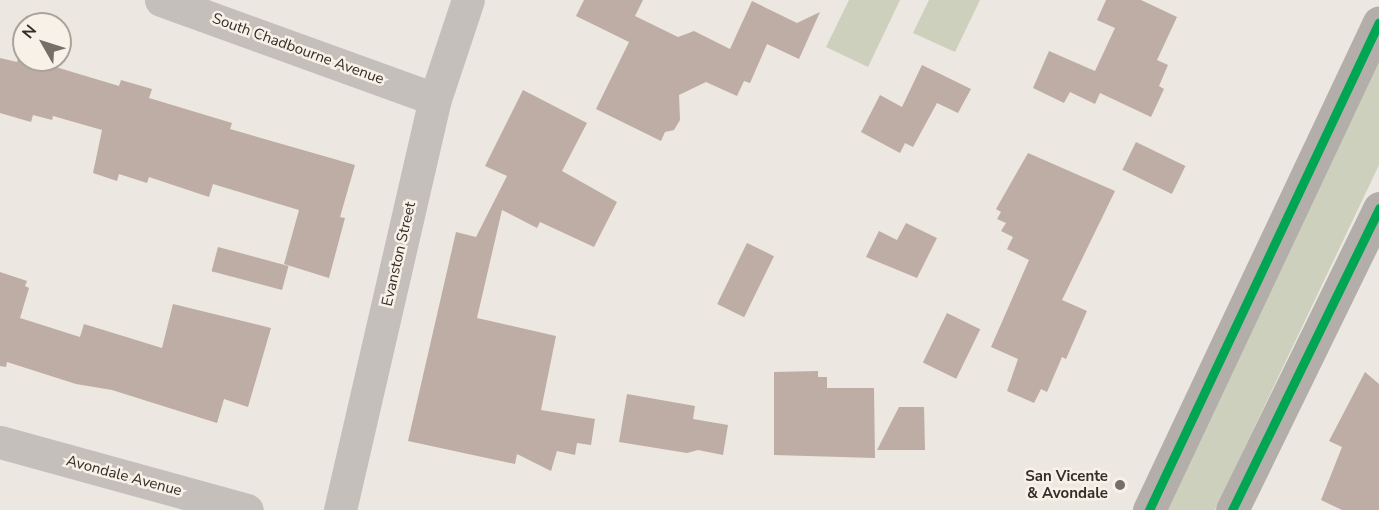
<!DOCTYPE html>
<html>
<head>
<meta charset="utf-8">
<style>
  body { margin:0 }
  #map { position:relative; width:1379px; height:510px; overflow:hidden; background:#ece7e1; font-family:"Nunito Sans",sans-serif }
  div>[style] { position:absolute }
  .green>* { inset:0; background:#ccd0bc }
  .building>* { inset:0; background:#beada4; transform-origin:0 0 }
  .minor>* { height:33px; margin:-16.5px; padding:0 16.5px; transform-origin:16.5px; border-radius:16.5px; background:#c4bfba }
  .major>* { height:33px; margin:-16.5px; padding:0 16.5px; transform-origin:16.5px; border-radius:16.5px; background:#b3aea9 }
  .bus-1>* { height:9px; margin:-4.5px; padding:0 4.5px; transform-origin:4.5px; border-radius:4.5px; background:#00a651 }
  .dots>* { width:16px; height:16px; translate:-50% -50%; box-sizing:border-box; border:3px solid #f8f1e8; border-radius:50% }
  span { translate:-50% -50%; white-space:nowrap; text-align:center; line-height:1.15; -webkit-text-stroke:5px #f8f1e8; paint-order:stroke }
  .street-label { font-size:15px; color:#352d29 }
  .poi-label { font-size:15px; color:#352d29; font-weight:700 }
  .right { translate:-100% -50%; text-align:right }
  .north { position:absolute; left:12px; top:12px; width:60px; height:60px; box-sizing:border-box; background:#f8f1e8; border:2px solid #aaa39c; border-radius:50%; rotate:309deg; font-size:16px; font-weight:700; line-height:24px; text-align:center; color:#352d29 }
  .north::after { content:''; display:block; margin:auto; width:21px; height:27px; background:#756e69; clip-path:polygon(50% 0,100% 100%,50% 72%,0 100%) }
</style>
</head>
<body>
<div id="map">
  <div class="green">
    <i style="clip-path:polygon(849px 0,900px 0,868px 67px,826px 47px)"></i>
    <i style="clip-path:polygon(929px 0,980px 0,955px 52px,913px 33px)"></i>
    <i style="clip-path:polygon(1379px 62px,1379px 165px,1215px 510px,1165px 510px)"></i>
  </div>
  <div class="building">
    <i style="clip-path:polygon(584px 0,643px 0,635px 16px,678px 37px,694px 31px,730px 49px,752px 1px,797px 23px,820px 12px,799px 59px,767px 44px,750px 83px,744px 81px,737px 96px,706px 82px,679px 95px,680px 120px,674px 130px,665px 132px,661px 141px,596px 109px,629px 42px,576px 16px)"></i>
    <i style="clip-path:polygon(1106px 0,1141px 0,1177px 17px,1157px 60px,1168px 65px,1159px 86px,1164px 89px,1151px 117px,1100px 93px,1095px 104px,1070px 92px,1064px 103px,1033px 88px,1049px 51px,1095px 71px,1115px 28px,1097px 20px)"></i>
    <i style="clip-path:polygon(19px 56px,119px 86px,121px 80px,152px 89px,149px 98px,232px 123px,230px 129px,355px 165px,340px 217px,345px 218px,329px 278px,284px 264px,299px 210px,213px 184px,209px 197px,149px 177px,147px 183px,119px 174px,117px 181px,93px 173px,102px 130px,53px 116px,52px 120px,33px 115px,31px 122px,0 113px,0 58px,17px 62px)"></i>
    <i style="clip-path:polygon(922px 65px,971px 89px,958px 113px,937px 103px,913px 147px,905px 143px,900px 153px,861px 132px,880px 95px,902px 107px)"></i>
    <i style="clip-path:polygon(523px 90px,587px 123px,562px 171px,617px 202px,594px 247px,540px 222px,537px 228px,502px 210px,477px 318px,556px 336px,541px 410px,595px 419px,591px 445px,577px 443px,575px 455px,557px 451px,551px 471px,517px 454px,515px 464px,408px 441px,456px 232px,476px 237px,507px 176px,485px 166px)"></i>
    <i style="left:1136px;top:142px;width:55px;height:31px;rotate:26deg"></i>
    <i style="clip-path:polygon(1028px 153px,1115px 191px,1062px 300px,1087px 311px,1066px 359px,1062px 357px,1047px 392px,1041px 389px,1034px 403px,1007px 391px,1018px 359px,991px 347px,1029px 260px,1007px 249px,1013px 237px,1001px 231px,1006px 223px,997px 219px,1001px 212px,996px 209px)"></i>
    <i style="clip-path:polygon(906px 223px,937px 238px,917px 278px,866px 257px,879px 231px,897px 240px)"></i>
    <i style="left:747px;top:243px;width:30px;height:68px;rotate:26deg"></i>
    <i style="left:218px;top:247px;width:73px;height:25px;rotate:15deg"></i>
    <i style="clip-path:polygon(0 272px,27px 281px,25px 286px,29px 288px,20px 318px,80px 337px,84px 324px,162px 348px,173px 304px,271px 328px,248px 407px,224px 399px,217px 423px,112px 390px,76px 384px,7px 362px,6px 367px,0 366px)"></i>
    <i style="left:947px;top:313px;width:37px;height:55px;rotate:26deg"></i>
    <i style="clip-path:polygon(818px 371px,818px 377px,827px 377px,827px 388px,874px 388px,875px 458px,774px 455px,774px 372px)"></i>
    <i style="clip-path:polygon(1365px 372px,1379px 384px,1379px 510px,1342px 510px,1321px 500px,1342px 447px,1329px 441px)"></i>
    <i style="clip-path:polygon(627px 394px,695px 406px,693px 419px,728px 425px,723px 455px,698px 450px,687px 453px,619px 442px)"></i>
    <i style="clip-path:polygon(899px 407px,924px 407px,925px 450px,877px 450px)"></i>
  </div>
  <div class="minor">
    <i style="left:161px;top:0;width:291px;rotate:19.9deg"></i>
    <i style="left:0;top:442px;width:256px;rotate:15.4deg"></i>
    <i style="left:340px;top:510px;width:422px;rotate:-77deg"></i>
    <i style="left:435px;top:99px;width:104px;rotate:-71.6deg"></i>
  </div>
  <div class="major">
    <i style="left:1149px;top:510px;width:539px;rotate:-64.76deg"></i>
    <i style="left:1232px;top:510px;width:336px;rotate:-64deg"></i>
  </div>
  <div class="bus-1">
    <i style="left:1149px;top:510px;width:539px;rotate:-64.76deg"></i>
    <i style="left:1232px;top:510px;width:336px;rotate:-64deg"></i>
  </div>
  <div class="dots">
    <i style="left:1120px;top:485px;background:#756e69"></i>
  </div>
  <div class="street-label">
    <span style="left:298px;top:49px;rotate:20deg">South Chadbourne Avenue</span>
    <span style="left:399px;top:254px;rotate:-77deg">Evanston Street</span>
    <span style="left:124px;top:476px;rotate:15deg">Avondale Avenue</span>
  </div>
  <div class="poi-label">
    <span class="right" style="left:1108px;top:485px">San Vicente<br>&amp; Avondale</span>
  </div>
  <div class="north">N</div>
</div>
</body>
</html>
